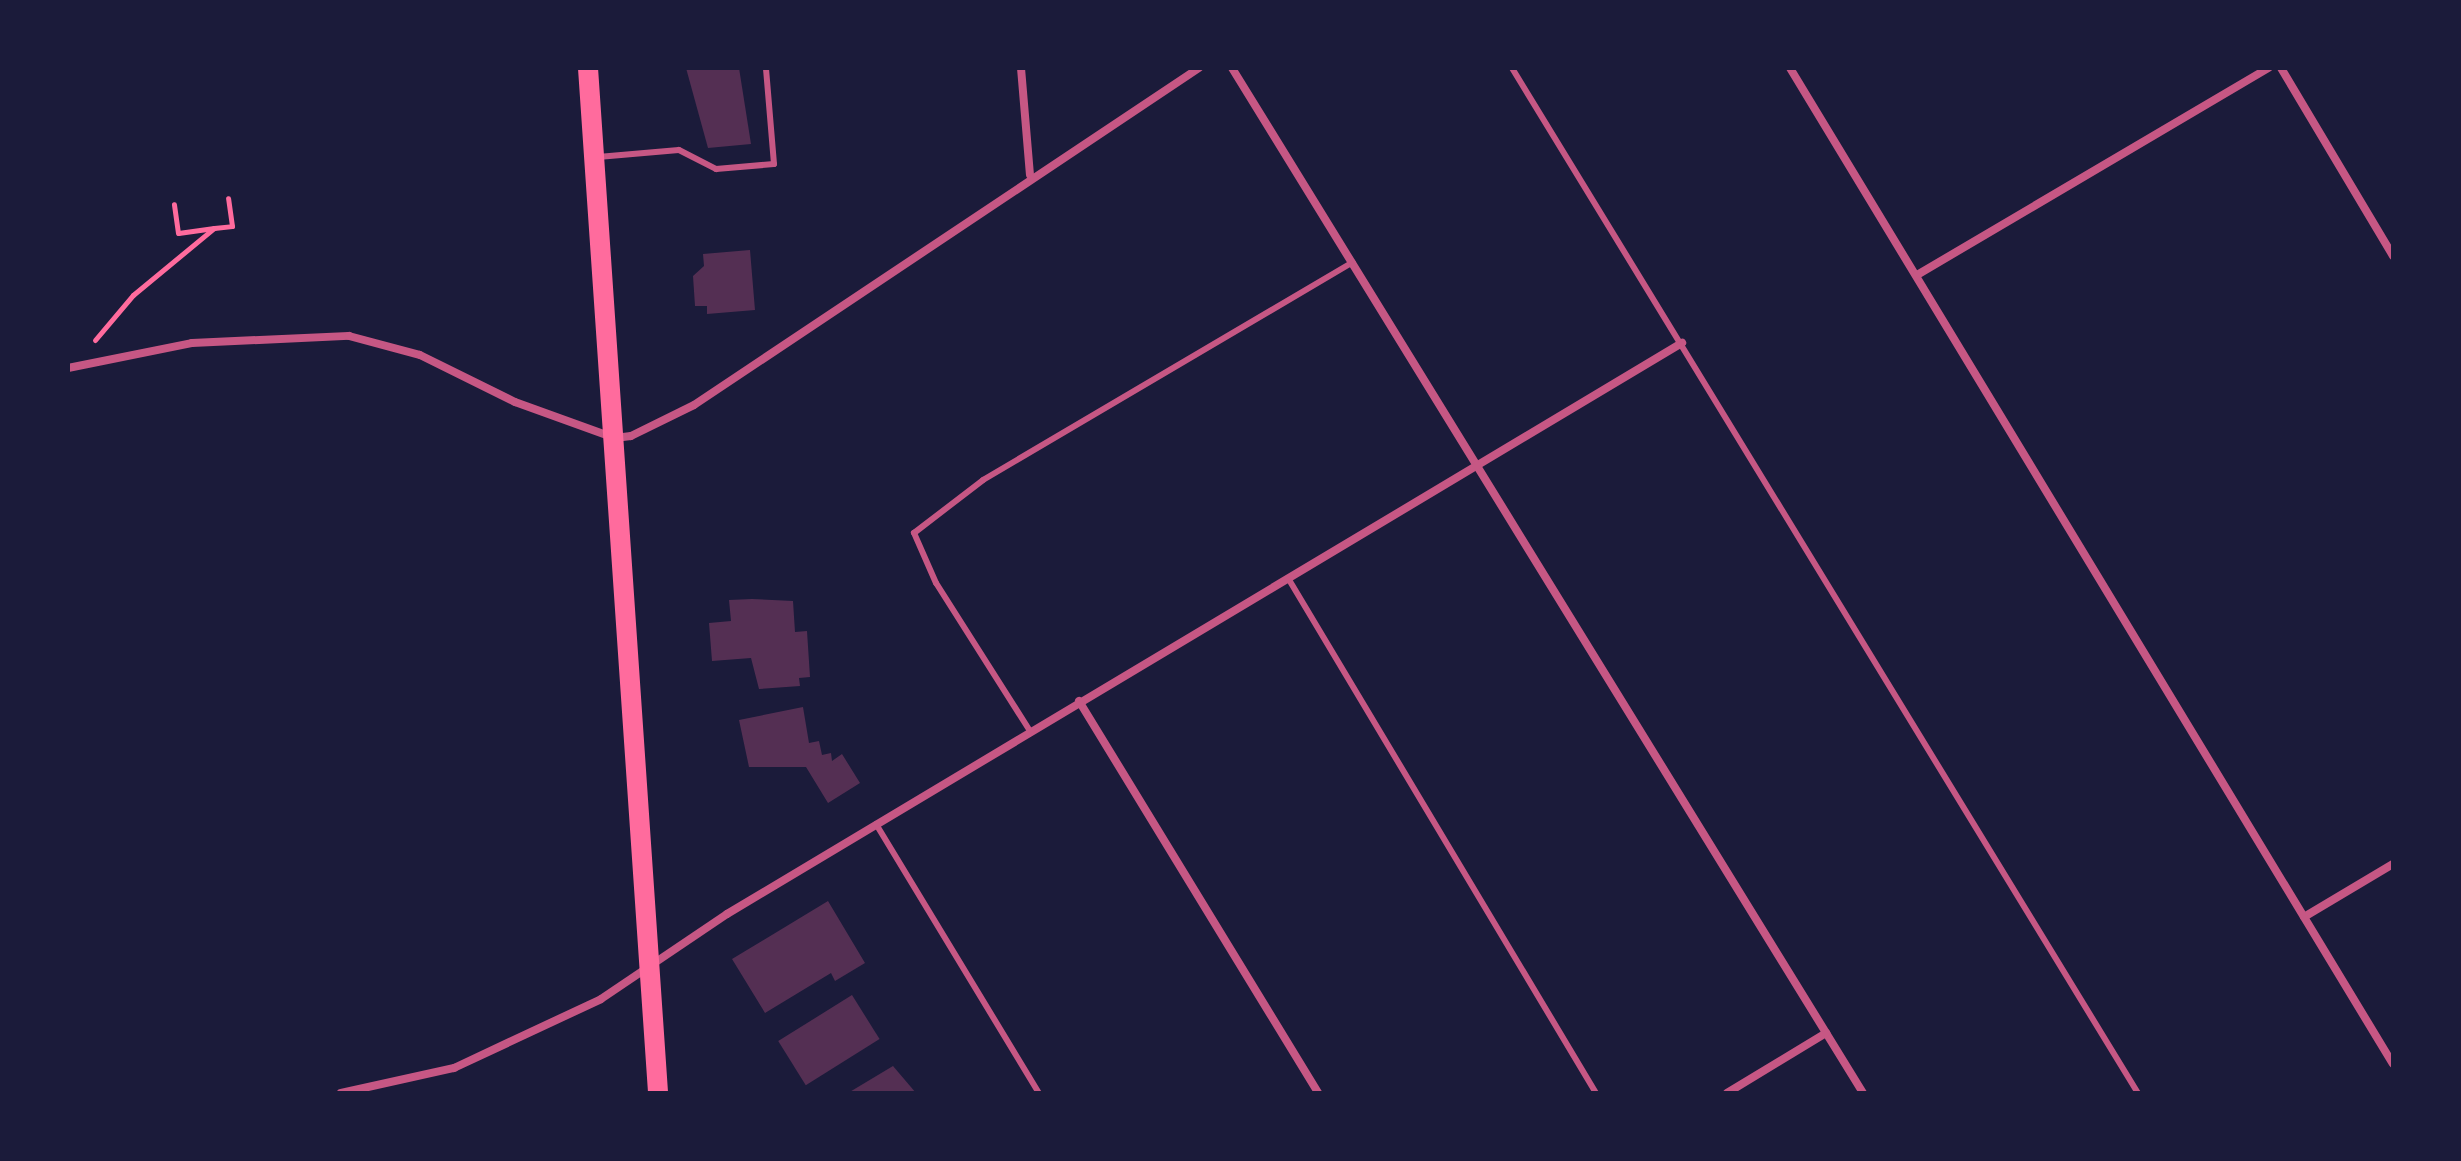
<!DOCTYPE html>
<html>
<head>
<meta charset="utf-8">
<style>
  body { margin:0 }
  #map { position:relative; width:2461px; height:1161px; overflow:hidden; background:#1b1b3a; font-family:"Sofia Sans Condensed",sans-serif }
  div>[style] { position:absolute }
  .building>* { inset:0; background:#542f53; transform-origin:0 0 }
  .path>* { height:5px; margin:-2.5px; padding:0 2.5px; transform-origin:2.5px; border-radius:2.5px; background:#ff6b9d }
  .service>* { height:6px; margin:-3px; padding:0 3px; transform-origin:3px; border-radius:3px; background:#c65784 }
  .minor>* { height:8px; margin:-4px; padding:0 4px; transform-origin:4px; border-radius:4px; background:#c65784 }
  .primary>* { height:20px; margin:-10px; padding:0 10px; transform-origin:10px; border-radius:10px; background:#ff6b9d }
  span { translate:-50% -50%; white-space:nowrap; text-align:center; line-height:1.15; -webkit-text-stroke:6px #1b1b3a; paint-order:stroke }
  .frame { position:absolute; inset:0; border:70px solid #1b1b3a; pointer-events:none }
</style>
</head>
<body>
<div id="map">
  <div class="building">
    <i style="clip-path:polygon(686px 68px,739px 68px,751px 144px,708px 148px)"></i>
    <i style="clip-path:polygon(750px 250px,755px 310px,707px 314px,707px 306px,695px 306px,693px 276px,704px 266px,703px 254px)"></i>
    <i style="clip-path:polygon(752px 599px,793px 601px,795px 632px,807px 631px,810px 677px,799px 678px,800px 686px,759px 689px,751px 658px,712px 661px,709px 623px,731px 621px,729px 600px)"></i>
    <i style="clip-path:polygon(803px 707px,809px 743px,819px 741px,822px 755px,831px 753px,832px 761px,842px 754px,860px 783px,828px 803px,806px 767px,749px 767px,739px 720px)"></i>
    <i style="clip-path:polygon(828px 901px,865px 963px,835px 981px,831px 973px,765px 1013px,732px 959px)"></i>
    <i style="left:852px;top:995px;width:52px;height:87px;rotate:58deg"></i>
    <i style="clip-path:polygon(893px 1066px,916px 1093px,848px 1093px)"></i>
  </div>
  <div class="path">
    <i style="left:214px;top:228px;width:18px;rotate:-6deg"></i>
    <i style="left:232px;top:226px;width:28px;rotate:-98deg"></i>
    <i style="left:95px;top:340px;width:59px;rotate:-49.8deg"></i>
    <i style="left:133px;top:295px;width:105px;rotate:-39.6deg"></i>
    <i style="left:214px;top:228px;width:36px;rotate:172deg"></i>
    <i style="left:178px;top:233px;width:29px;rotate:-98deg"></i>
  </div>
  <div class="service">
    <i style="left:1512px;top:68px;width:1201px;rotate:58.59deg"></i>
    <i style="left:598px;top:157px;width:81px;rotate:-4.9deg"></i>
    <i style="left:679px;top:150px;width:42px;rotate:27.2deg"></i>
    <i style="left:716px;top:169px;width:58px;rotate:-4.9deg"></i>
    <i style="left:774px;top:164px;width:96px;rotate:-94.8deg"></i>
    <i style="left:1288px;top:578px;width:600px;rotate:59.12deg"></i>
    <i style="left:1030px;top:731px;width:175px;rotate:-122.4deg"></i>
    <i style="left:936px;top:583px;width:55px;rotate:-113.7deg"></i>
    <i style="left:914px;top:533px;width:87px;rotate:-37.5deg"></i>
    <i style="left:983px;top:480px;width:429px;rotate:-30.5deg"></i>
    <i style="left:876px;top:824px;width:315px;rotate:58.8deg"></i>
  </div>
  <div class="minor">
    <i style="left:1021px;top:68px;width:107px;rotate:85.2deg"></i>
    <i style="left:1232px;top:68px;width:1204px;rotate:58.38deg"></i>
    <i style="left:1790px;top:68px;width:1164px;rotate:58.81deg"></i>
    <i style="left:2281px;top:68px;width:219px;rotate:59.2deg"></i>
    <i style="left:1917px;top:275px;width:408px;rotate:-30.5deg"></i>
    <i style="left:68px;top:368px;width:126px;rotate:-11.4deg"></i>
    <i style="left:192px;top:343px;width:157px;rotate:-2.6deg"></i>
    <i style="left:349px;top:336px;width:73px;rotate:15deg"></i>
    <i style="left:420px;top:355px;width:106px;rotate:26.3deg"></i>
    <i style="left:515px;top:402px;width:106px;rotate:19.8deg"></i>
    <i style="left:615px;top:438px;width:16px;rotate:-7deg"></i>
    <i style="left:631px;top:436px;width:70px;rotate:-26.2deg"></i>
    <i style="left:694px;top:405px;width:607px;rotate:-33.72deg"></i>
    <i style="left:1079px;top:701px;width:459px;rotate:58.6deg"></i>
    <i style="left:2304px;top:917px;width:104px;rotate:-30.8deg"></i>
    <i style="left:341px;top:1093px;width:116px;rotate:-12.5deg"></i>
    <i style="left:454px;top:1068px;width:162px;rotate:-25.1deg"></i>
    <i style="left:601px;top:999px;width:152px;rotate:-34deg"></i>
    <i style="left:727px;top:914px;width:1113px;rotate:-30.88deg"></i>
    <i style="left:1727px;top:1093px;width:116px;rotate:-31.2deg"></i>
  </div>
  <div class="primary">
    <i style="left:588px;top:68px;width:1027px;rotate:86.09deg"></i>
  </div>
  <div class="frame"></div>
</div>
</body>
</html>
